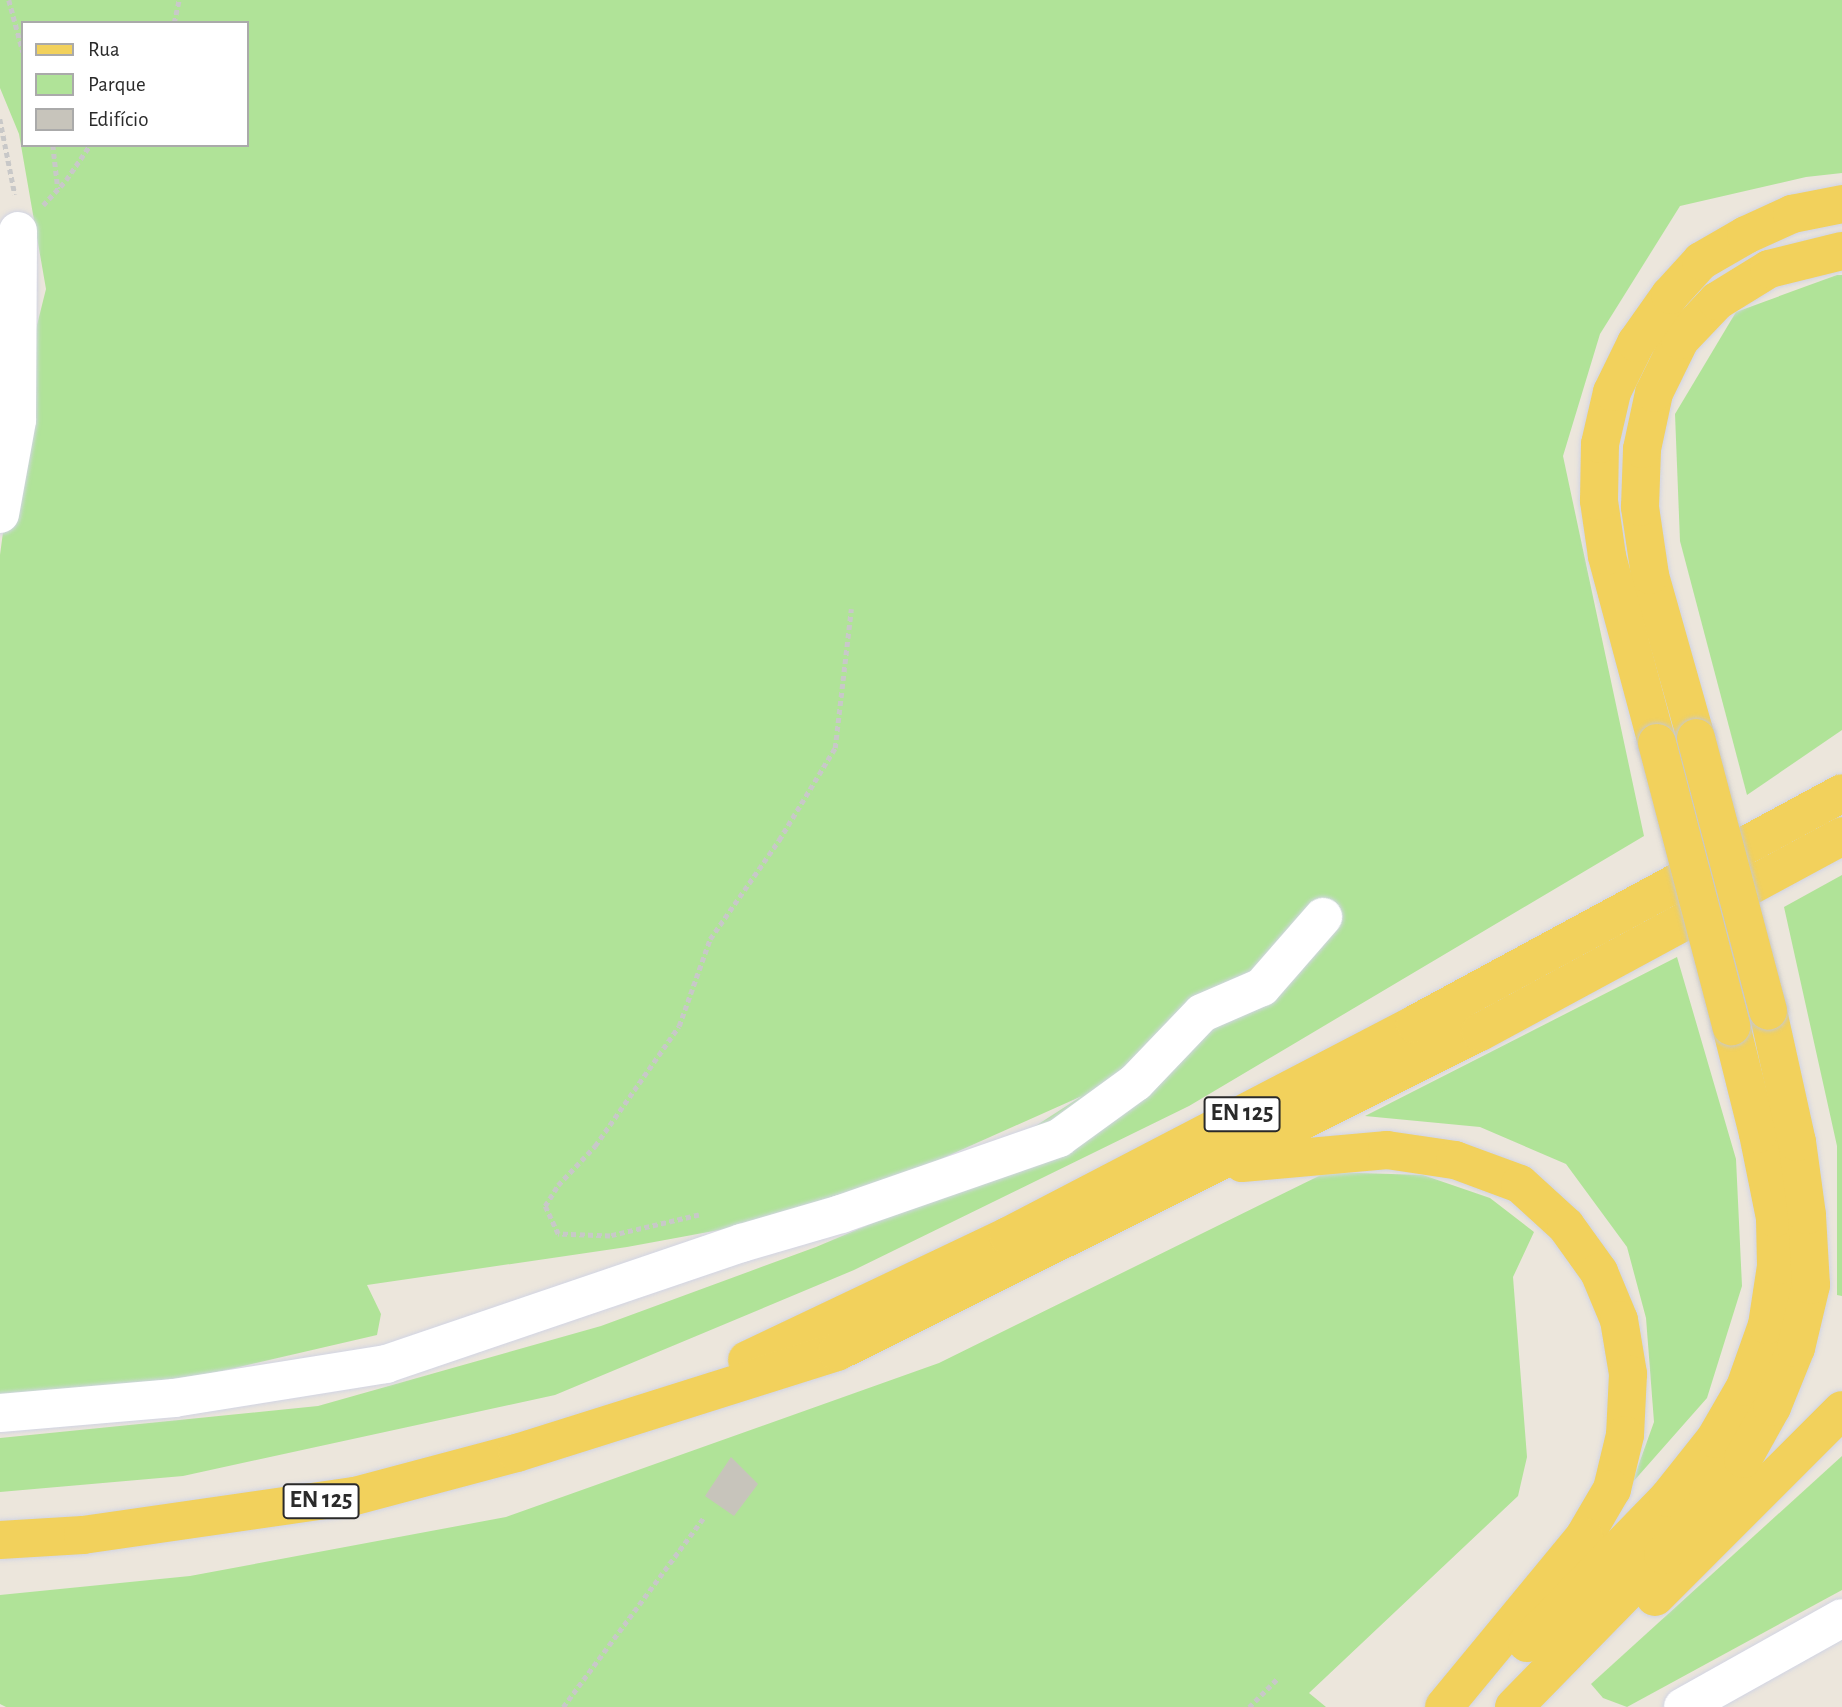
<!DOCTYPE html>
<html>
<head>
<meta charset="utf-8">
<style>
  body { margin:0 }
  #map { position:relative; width:1842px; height:1707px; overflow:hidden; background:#ece6dc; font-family:"Alegreya Sans",sans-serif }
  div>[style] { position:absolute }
  .green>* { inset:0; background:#b0e398 }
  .building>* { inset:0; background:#c7c4bb }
  .path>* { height:4.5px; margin-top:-2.25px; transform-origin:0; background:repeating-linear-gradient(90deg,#c8c8c8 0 5px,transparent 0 8.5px) }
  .roads { filter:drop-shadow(0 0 2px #d1d4e3) drop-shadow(0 0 2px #d1d4e3) }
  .minor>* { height:38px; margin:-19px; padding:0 19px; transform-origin:19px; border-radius:19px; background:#fff }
  .primary>* { height:38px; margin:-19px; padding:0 19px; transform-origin:19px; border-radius:19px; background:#f2d15c }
  .bridges { filter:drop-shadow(0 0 2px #c8c8c8) drop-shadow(0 0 2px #c8c8c8) }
  .primary-bridge>* { height:38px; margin:-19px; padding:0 19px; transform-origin:19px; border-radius:19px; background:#f2d15c }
  span { translate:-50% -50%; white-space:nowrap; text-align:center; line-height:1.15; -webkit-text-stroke:5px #fff; paint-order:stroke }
  .shield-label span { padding:2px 5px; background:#fff; border:2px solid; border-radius:5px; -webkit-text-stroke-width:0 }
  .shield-label { font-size:24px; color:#2a2a2a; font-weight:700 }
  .legend { position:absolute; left:21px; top:21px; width:228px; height:126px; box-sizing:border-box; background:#fff; border:2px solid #aaa; margin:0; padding:9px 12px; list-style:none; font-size:21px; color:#2a2a2a }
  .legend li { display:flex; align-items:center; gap:14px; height:35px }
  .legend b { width:35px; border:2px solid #aaa }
</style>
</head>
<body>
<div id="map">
  <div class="green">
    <i style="clip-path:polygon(evenodd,0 0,1842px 0,1842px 173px,1806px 177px,1680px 206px,1600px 334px,1563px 456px,1644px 836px,1189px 1106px,854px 1270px,555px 1395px,183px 1476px,0 1492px,0 1438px,318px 1406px,601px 1326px,816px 1247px,906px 1209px,1082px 1096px,923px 1167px,774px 1220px,627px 1247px,367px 1285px,381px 1314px,377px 1335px,209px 1374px,0 1401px,0 555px,23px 381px,46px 289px,19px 134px,0 88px,0 0,23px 23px,247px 23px,247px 145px,23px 145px,23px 23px)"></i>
    <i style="clip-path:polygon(1837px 275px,1842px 275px,1842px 730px,1747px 795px,1680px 541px,1675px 414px,1736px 312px)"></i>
    <i style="clip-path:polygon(1842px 875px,1842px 1296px,1837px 1295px,1837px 1146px,1784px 907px)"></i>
    <i style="clip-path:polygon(1677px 957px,1736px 1159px,1742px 1286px,1707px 1398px,1632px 1483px,1654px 1422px,1646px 1318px,1627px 1247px,1566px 1164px,1480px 1127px,1365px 1116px)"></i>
    <i style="clip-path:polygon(1327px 1172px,1423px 1175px,1490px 1198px,1534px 1232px,1513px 1277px,1527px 1457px,1518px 1496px,1309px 1693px,1326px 1707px,6px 1707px,0 1704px,0 1595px,190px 1576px,506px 1517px,939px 1363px)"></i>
    <i style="clip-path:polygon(1842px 1456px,1842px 1590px,1627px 1707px,1603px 1698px,1591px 1684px)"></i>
  </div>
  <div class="building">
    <i style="clip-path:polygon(731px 1457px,758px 1484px,734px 1516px,705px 1496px)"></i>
  </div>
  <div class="path">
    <i style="left:9px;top:0;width:54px;rotate:74.9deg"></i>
    <i style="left:174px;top:23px;width:24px;rotate:-78deg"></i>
    <i style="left:0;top:119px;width:77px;rotate:78.8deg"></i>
    <i style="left:53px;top:145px;width:44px;rotate:83.5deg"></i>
    <i style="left:43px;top:205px;width:34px;rotate:-47deg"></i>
    <i style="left:66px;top:180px;width:42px;rotate:-55.6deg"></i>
    <i style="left:699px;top:1215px;width:91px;rotate:166.7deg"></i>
    <i style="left:610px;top:1236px;width:52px;rotate:-177.8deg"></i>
    <i style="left:558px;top:1234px;width:31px;rotate:-115deg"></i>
    <i style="left:545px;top:1206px;width:25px;rotate:-58deg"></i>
    <i style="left:558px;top:1185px;width:54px;rotate:-46.5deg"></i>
    <i style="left:595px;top:1146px;width:146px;rotate:-55deg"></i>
    <i style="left:679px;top:1026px;width:92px;rotate:-70.4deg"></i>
    <i style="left:710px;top:939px;width:121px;rotate:-55.1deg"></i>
    <i style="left:779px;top:840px;width:108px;rotate:-58.7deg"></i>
    <i style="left:835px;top:748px;width:140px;rotate:-83.4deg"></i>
    <i style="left:563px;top:1707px;width:237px;rotate:-53.4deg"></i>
    <i style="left:1249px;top:1707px;width:40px;rotate:-45deg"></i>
  </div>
  <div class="roads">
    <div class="minor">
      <i style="left:0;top:514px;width:96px;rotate:-79.7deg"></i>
      <i style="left:17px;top:420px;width:189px;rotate:-89.7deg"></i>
      <i style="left:0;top:1413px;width:175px;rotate:-4.9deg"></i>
      <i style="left:174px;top:1398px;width:215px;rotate:-9.1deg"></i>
      <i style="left:386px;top:1364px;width:376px;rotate:-18.8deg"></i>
      <i style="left:742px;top:1243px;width:103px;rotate:-16.3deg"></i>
      <i style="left:841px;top:1214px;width:231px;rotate:-19.2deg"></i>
      <i style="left:1059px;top:1138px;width:95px;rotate:-36deg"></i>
      <i style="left:1136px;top:1082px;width:95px;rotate:-46.3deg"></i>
      <i style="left:1202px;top:1013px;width:65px;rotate:-23.4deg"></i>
      <i style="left:1262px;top:987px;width:93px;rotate:-48.9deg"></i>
      <i style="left:1683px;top:1707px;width:182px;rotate:-29.2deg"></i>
    </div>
    <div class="primary">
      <i style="left:1696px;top:738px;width:169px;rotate:-105.8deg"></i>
      <i style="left:1650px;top:575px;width:69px;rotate:-98.4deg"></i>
      <i style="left:1640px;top:507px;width:58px;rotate:-88deg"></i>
      <i style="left:1642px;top:449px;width:57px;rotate:-77.9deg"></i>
      <i style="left:1654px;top:393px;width:59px;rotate:-63.9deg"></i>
      <i style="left:1680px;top:340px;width:54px;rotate:-46.5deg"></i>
      <i style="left:1717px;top:301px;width:61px;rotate:-31.6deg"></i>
      <i style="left:1769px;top:269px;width:75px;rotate:-13.9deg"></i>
      <i style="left:1657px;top:743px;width:194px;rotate:-105deg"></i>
      <i style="left:1607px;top:556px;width:56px;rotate:-98.3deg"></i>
      <i style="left:1599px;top:501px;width:57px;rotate:-89deg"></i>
      <i style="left:1600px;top:444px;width:53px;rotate:-77deg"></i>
      <i style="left:1612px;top:392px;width:55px;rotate:-63.9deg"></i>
      <i style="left:1636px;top:343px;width:59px;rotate:-54.7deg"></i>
      <i style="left:1670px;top:295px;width:46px;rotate:-47.6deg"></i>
      <i style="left:1701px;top:261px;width:52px;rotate:-30deg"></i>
      <i style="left:1746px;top:235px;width:51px;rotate:-24.5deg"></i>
      <i style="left:1792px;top:214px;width:51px;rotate:-11.3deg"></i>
      <i style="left:1242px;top:1163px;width:146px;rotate:-5.1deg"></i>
      <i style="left:1387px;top:1150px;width:69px;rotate:8.4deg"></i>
      <i style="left:1455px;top:1160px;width:69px;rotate:20.3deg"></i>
      <i style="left:1520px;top:1184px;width:62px;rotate:42.4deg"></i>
      <i style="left:1566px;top:1226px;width:57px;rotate:54.3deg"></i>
      <i style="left:1599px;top:1272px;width:52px;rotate:67.4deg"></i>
      <i style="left:1619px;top:1320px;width:55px;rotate:80.5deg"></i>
      <i style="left:1628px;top:1374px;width:61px;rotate:92.8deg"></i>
      <i style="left:1625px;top:1435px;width:56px;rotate:103.5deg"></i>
      <i style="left:1612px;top:1489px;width:56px;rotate:120.3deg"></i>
      <i style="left:1584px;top:1537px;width:220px;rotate:129.5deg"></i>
      <i style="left:747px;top:1360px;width:289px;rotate:-25.4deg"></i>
      <i style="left:1008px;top:1236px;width:459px;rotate:-27.5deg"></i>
      <i style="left:1415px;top:1024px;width:485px;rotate:-28.4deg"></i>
      <i style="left:0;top:1540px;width:83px;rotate:-3.4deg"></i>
      <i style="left:83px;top:1535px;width:275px;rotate:-8.2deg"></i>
      <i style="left:355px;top:1496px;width:168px;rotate:-14.9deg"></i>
      <i style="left:517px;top:1453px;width:336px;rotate:-17.5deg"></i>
      <i style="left:837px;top:1352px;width:718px;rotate:-26.46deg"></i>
      <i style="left:1480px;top:1032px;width:412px;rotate:-28.4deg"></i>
      <i style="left:1655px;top:1597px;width:264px;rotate:-45deg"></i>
      <i style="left:1527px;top:1643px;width:202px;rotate:-45.8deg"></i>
      <i style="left:1668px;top:1498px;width:75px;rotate:-51.5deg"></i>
      <i style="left:1715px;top:1439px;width:60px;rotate:-60deg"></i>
      <i style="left:1745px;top:1387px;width:66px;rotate:-70.5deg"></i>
      <i style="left:1767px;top:1325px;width:60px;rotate:-81.3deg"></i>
      <i style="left:1776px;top:1266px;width:48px;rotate:-91.2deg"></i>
      <i style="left:1775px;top:1218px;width:86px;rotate:-101.4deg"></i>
      <i style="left:1758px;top:1134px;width:111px;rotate:-104deg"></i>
      <i style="left:1514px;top:1707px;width:213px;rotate:-45.6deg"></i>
      <i style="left:1663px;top:1555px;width:125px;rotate:-50.2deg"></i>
      <i style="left:1743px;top:1459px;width:60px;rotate:-60.9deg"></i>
      <i style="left:1772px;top:1407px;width:64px;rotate:-67.9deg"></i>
      <i style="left:1796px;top:1348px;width:65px;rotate:-76.6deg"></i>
      <i style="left:1811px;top:1285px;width:70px;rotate:-93.3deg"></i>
      <i style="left:1807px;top:1215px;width:74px;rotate:-97.8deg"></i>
      <i style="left:1797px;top:1142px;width:134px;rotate:-102.5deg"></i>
    </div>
  </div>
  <div class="bridges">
    <div class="primary-bridge">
      <i style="left:1696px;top:738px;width:282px;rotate:75.2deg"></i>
      <i style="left:1657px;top:743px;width:293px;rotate:75.3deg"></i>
    </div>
  </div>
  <div class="shield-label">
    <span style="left:1242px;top:1114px">EN 125</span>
    <span style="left:321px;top:1501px">EN 125</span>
  </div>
  <ul class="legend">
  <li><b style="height:9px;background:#f2d15c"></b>Rua</li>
  <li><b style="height:19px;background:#b0e398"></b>Parque</li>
  <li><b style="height:19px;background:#c7c4bb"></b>Edifício</li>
  </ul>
</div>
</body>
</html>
